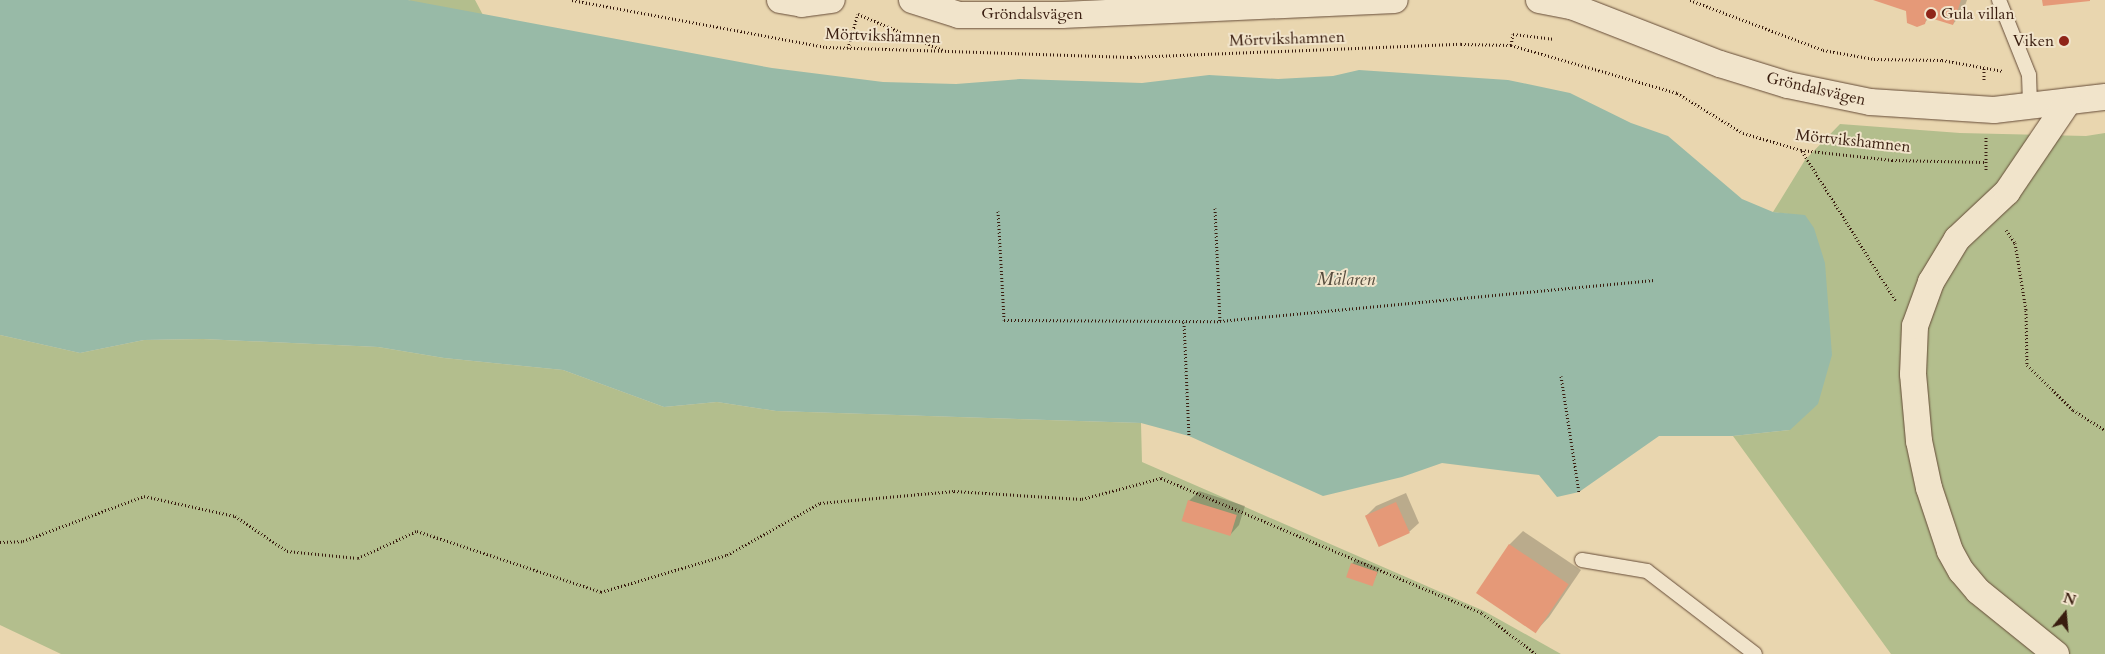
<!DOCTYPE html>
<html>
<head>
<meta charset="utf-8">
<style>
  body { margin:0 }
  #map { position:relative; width:2105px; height:654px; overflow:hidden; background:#e9d6af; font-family:Cardo,serif }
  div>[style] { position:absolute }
  .green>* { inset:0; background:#b3be8d }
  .water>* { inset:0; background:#98baa7 }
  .shadow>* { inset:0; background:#0003 }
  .building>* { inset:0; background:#e59978; transform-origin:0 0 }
  .path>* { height:3px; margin-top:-1.5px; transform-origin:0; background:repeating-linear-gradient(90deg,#391d0f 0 1px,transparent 0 3.5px) }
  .roads { filter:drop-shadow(0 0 1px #654b37) drop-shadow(0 0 1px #654b37) }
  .service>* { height:14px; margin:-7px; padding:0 7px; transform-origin:7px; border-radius:7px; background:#f1e4cb }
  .minor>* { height:26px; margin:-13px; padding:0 13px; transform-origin:13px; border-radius:13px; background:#f1e4cb }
  .dots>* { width:14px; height:14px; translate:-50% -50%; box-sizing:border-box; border:2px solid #f1e4cb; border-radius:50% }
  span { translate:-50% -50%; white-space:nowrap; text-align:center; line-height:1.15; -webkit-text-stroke:4px #f1e4cb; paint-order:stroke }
  .street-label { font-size:16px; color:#391d0f }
  .poi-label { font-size:16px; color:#391d0f }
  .left { translate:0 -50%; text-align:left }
  .right { translate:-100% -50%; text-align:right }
  .water-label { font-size:18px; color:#564c3d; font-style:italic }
  .north { position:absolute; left:2040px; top:589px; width:50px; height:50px; -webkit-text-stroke:4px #f1e4cb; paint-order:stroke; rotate:17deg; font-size:14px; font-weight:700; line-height:20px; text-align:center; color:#391d0f }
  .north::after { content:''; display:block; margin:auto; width:18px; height:22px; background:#391d0f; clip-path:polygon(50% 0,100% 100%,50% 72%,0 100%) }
</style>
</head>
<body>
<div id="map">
  <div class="green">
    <i style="clip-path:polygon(408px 0,475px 0,483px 15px,413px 2px)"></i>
    <i style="clip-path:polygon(1840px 124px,1960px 133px,2086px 136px,2105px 133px,2105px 654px,1891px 654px,1733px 436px,1790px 430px,1805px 216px,1773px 212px,1805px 160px)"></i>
    <i style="clip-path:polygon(0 335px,80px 353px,144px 340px,203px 339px,378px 347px,444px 358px,563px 370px,664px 407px,717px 402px,776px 411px,1141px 423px,1142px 462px,1484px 611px,1561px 654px,61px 654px,0 625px)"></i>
  </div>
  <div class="water">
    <i style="clip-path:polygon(0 0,408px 0,772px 68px,883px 82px,956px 84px,1020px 79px,1142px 83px,1209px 75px,1278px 79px,1333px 76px,1359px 70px,1508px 80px,1570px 93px,1631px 123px,1668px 136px,1742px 199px,1773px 212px,1805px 215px,1814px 228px,1825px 263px,1832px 355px,1818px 404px,1790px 430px,1733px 436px,1659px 436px,1579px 492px,1557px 497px,1539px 475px,1442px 463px,1402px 477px,1323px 496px,1189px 436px,1141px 423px,776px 411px,717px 402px,664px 407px,563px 370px,444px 358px,378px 347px,203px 339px,144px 340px,80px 353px,0 335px)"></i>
  </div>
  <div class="shadow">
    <i style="clip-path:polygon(1878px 0,1967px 0,1962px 14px,1953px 24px,1930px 17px,1924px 23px,1908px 10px)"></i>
    <i style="clip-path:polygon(1199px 491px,1245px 506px,1239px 525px,1230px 535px,1189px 501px)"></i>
    <i style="clip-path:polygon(1406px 493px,1419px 523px,1409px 532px,1366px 516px,1376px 506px)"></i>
    <i style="clip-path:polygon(1523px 531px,1581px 570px,1549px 617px,1536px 631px,1478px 592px,1510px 544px)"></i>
    <i style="clip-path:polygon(1356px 559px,1380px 568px,1372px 584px,1352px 564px)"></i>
  </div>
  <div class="building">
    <i style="clip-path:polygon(1873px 0,1961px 0,1953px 25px,1927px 17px,1925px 24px,1917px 27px,1907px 23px,1906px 11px)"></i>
    <i style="clip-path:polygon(2042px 0,2090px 0,2090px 1px,2043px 6px)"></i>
    <i style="left:1188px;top:500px;width:51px;height:22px;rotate:17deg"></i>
    <i style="left:1396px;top:502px;width:34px;height:34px;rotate:66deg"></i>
    <i style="left:1509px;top:544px;width:72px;height:59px;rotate:34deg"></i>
    <i style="left:1351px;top:563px;width:28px;height:15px;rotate:19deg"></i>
  </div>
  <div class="path">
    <i style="left:572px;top:0;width:258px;rotate:10.5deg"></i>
    <i style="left:826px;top:47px;width:305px;rotate:1.9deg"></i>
    <i style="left:1131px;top:57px;width:330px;rotate:-2.3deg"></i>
    <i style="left:1461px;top:44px;width:50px;rotate:1.1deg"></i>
    <i style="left:1511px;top:45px;width:173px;rotate:16.1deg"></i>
    <i style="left:1677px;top:93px;width:77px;rotate:31.2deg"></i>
    <i style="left:1743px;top:133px;width:60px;rotate:16.3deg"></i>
    <i style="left:1801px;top:150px;width:92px;rotate:6.3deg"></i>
    <i style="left:1892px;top:160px;width:93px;rotate:1.2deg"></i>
    <i style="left:1690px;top:0;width:142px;rotate:20.6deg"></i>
    <i style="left:1823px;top:50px;width:52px;rotate:10deg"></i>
    <i style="left:1874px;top:59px;width:68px;rotate:0.8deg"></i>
    <i style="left:1942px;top:60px;width:62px;rotate:10.2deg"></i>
    <i style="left:1511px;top:45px;width:11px;rotate:-80deg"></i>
    <i style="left:1513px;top:34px;width:42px;rotate:6.8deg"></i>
    <i style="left:848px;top:48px;width:35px;rotate:-74deg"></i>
    <i style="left:858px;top:14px;width:92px;rotate:23deg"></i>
    <i style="left:1984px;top:68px;width:12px;rotate:90deg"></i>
    <i style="left:1986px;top:137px;width:34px;rotate:90deg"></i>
    <i style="left:1802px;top:151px;width:176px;rotate:58deg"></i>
    <i style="left:1215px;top:208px;width:113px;rotate:87.5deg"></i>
    <i style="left:998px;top:211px;width:109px;rotate:86.8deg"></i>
    <i style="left:1004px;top:320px;width:216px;rotate:0.3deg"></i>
    <i style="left:1220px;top:321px;width:436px;rotate:-5.4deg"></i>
    <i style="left:2006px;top:230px;width:16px;rotate:55deg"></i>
    <i style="left:2015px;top:243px;width:68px;rotate:80.7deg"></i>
    <i style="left:2026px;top:310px;width:55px;rotate:89deg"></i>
    <i style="left:2027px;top:365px;width:64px;rotate:44.4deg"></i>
    <i style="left:2073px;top:410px;width:38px;rotate:32deg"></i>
    <i style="left:1184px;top:322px;width:114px;rotate:87.5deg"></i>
    <i style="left:1561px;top:376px;width:117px;rotate:81.2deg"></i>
    <i style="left:0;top:542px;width:23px;rotate:-2deg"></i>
    <i style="left:23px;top:541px;width:129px;rotate:-20.4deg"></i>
    <i style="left:144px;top:496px;width:93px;rotate:12.4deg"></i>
    <i style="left:235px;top:516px;width:63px;rotate:33.9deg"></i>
    <i style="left:287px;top:551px;width:71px;rotate:5.6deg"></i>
    <i style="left:358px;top:558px;width:65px;rotate:-24.6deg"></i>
    <i style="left:417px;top:531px;width:194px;rotate:18.3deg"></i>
    <i style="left:601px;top:592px;width:131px;rotate:-16.4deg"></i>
    <i style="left:727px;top:555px;width:107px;rotate:-29.2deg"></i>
    <i style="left:820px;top:503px;width:135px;rotate:-5.1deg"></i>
    <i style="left:954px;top:491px;width:128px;rotate:3.6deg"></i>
    <i style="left:1082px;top:499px;width:82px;rotate:-14.9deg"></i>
    <i style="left:1161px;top:478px;width:348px;rotate:22.8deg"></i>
    <i style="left:1482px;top:613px;width:68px;rotate:37.2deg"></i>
  </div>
  <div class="roads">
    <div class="service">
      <i style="left:1999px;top:0;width:81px;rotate:68.2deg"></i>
      <i style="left:2029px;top:75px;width:31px;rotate:88deg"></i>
      <i style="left:1582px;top:560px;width:66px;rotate:9.6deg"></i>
      <i style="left:1647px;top:571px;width:136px;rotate:37.5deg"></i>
    </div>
    <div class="minor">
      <i style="left:780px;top:0;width:22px;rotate:10deg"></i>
      <i style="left:802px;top:4px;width:30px;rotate:-8deg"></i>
      <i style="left:912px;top:0;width:49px;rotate:17.7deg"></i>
      <i style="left:959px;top:15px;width:103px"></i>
      <i style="left:1062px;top:15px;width:333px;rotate:-2.6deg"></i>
      <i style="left:1539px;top:0;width:33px;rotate:11deg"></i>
      <i style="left:1571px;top:6px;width:160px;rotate:21.3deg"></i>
      <i style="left:1720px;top:64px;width:71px;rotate:17.2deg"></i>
      <i style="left:1788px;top:85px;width:84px;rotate:11.7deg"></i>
      <i style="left:1870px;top:102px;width:124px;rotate:3.7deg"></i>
      <i style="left:1994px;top:110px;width:112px;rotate:-6.7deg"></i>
      <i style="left:2056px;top:654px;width:100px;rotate:-141.1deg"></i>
      <i style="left:1978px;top:591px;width:26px;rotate:-130deg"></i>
      <i style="left:1961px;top:571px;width:23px;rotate:-119deg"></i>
      <i style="left:1950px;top:551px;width:66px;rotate:-108.4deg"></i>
      <i style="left:1929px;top:488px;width:48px;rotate:-102deg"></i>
      <i style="left:1919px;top:441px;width:67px;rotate:-95.1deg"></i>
      <i style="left:1913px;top:374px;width:48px;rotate:-87.6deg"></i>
      <i style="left:1915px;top:326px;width:47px;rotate:-70deg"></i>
      <i style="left:1931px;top:282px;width:50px;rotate:-58.8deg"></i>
      <i style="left:1957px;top:239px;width:69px;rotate:-43.2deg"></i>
      <i style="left:2007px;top:192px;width:109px;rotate:-55.9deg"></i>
    </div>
  </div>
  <div class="dots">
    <i style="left:1931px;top:14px;background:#8f2418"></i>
    <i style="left:2064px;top:41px;background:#8f2418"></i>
  </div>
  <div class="street-label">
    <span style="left:1032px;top:14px">Gröndalsvägen</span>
    <span style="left:883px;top:36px;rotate:2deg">Mörtvikshamnen</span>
    <span style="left:1287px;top:39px;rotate:-2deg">Mörtvikshamnen</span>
    <span style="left:1816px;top:89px;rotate:13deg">Gröndalsvägen</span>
    <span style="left:1853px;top:141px;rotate:6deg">Mörtvikshamnen</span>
  </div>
  <div class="poi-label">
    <span class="left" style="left:1941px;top:14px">Gula villan</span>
    <span class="right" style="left:2054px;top:41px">Viken</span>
  </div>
  <div class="water-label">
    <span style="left:1346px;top:280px">Mälaren</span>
  </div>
  <div class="north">N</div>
</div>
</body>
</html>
